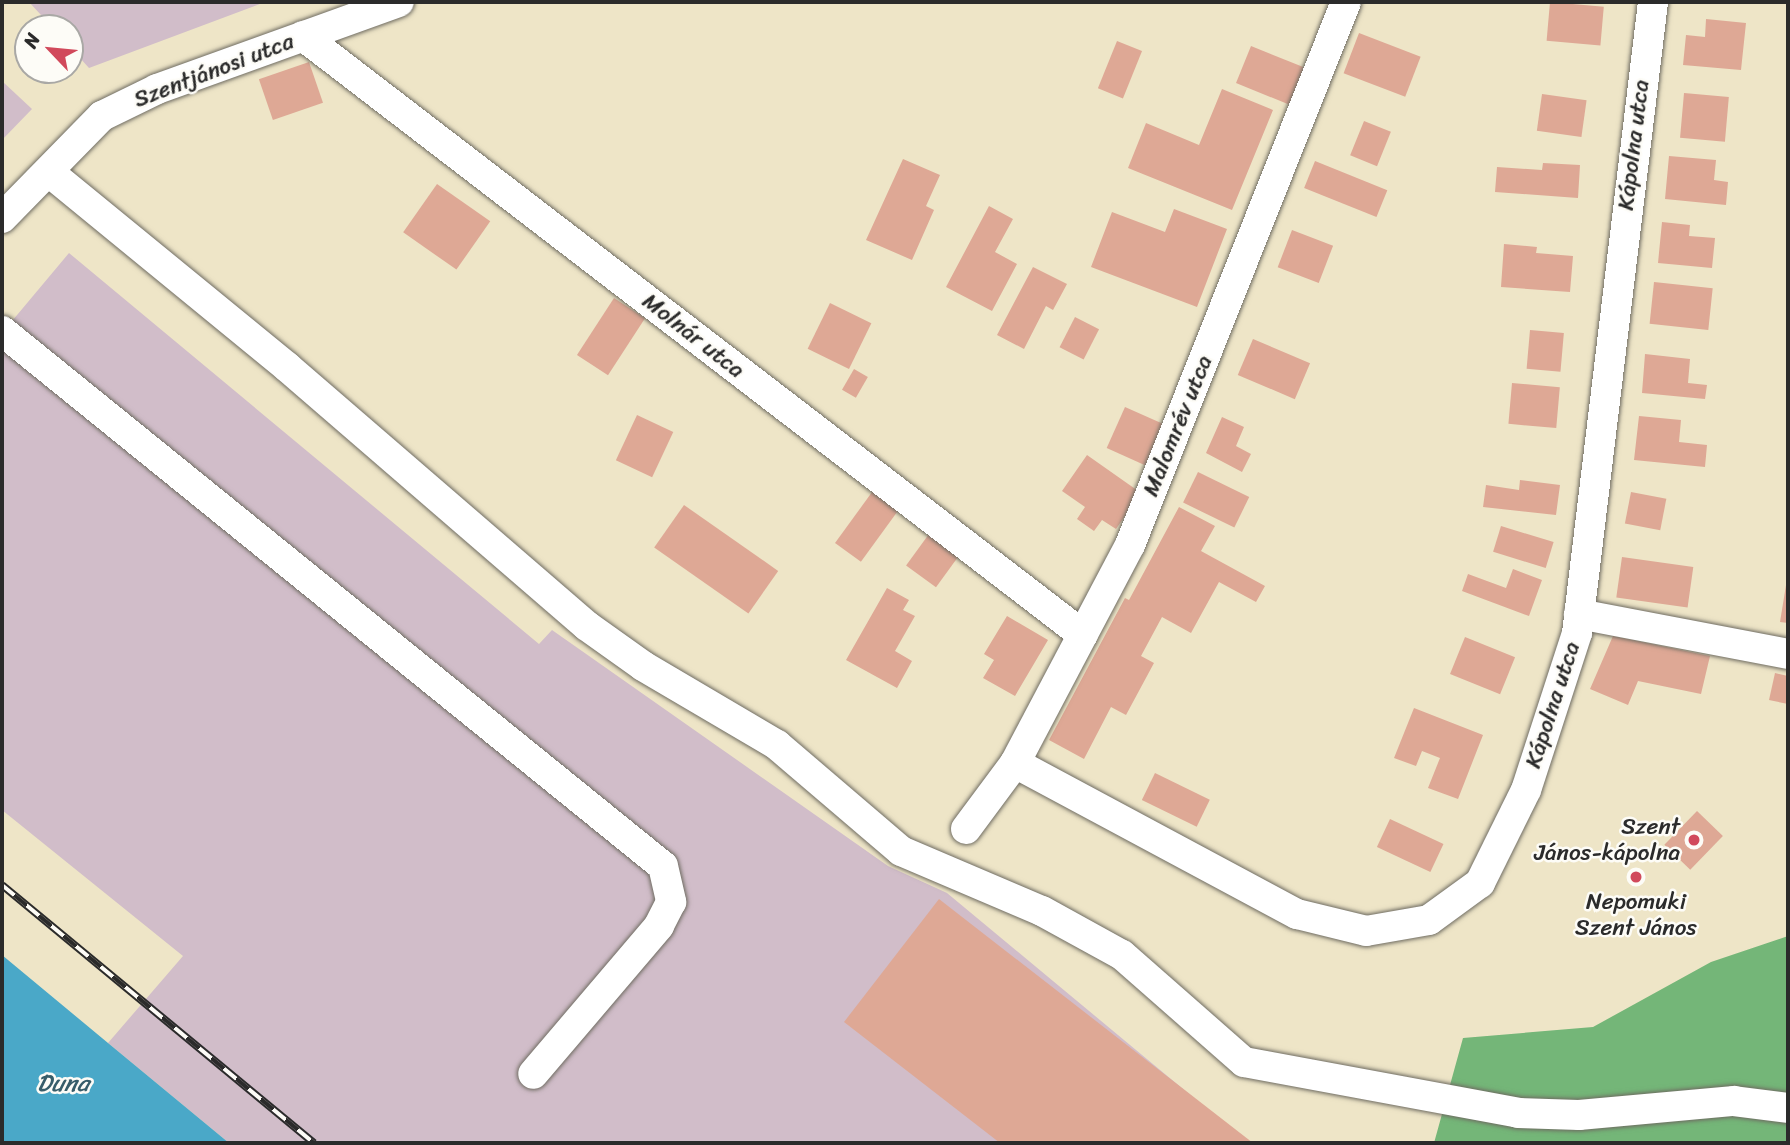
<!DOCTYPE html>
<html>
<head>
<meta charset="utf-8">
<style>
  body { margin:0 }
  #map { position:relative; width:1790px; height:1145px; overflow:hidden; background:#eee5c7; font-family:Sriracha,sans-serif }
  div>[style] { position:absolute }
  .industrial>* { inset:0; background:#d1bdc9 }
  .forest>* { inset:0; background:#74b678 }
  .water>* { inset:0; background:#4aa8c8 }
  .building>* { inset:0; background:#dea895; transform-origin:0 0 }
  .roads { filter:drop-shadow(0 0 2px #6f6c62) drop-shadow(0 0 2px #6f6c62) }
  .minor>* { height:30px; margin:-15px; padding:0 15px; transform-origin:15px; border-radius:15px; background:#fff }
  .rail>* { height:8px; margin-top:-4px; transform-origin:0; background:repeating-linear-gradient(90deg,#fdfcf7 0 16px,#2b2b2b 0 32px); box-sizing:border-box; border-block:2px solid #2b2b2b }
  .dots>* { width:19px; height:19px; translate:-50% -50%; box-sizing:border-box; border:4px solid #fdfcf7; border-radius:50% }
  span { translate:-50% -50%; white-space:nowrap; text-align:center; line-height:1.15; -webkit-text-stroke:5px #fdfcf7; paint-order:stroke }
  .street-label { font-size:23px; color:#2b2b2b }
  .poi-label { font-size:23px; color:#2b2b2b }
  .right { translate:-100% -50%; text-align:right }
  .water-label { font-size:24px; color:#375d6a; font-style:italic }
  .frame { position:absolute; inset:0; border:4px solid #2b2b2b; pointer-events:none }
  .north { position:absolute; left:14px; top:14px; width:70px; height:70px; box-sizing:border-box; background:#fdfcf7; border:2px solid #a9a8a5; border-radius:50%; rotate:296deg; font-size:19px; font-weight:700; line-height:28px; text-align:center; color:#2b2b2b }
  .north::after { content:''; display:block; margin:auto; width:24px; height:32px; background:#d1495b; clip-path:polygon(50% 0,100% 100%,50% 72%,0 100%) }
</style>
</head>
<body>
<div id="map">
  <div class="industrial">
    <i style="clip-path:polygon(29px 2px,265px 2px,89px 68px,70px 47px,70px 28px,53px 28px)"></i>
    <i style="clip-path:polygon(2px 81px,32px 109px,2px 140px)"></i>
    <i style="clip-path:polygon(69px 253px,539px 644px,552px 630px,888px 866px,947px 893px,1248px 1143px,229px 1143px,108px 1043px,183px 956px,2px 810px,2px 333px)"></i>
  </div>
  <div class="forest">
    <i style="clip-path:polygon(1788px 936px,1788px 1143px,1434px 1143px,1463px 1038px,1593px 1027px,1711px 962px)"></i>
  </div>
  <div class="water">
    <i style="clip-path:polygon(2px 955px,108px 1043px,229px 1143px,2px 1143px)"></i>
  </div>
  <div class="building">
    <i style="left:1550px;top:2px;width:54px;height:39px;rotate:5deg"></i>
    <i style="clip-path:polygon(1706px 19px,1746px 23px,1741px 70px,1683px 65px,1686px 35px,1705px 37px)"></i>
    <i style="left:1359px;top:33px;width:66px;height:43px;rotate:21deg"></i>
    <i style="left:1117px;top:41px;width:27px;height:51px;rotate:22deg"></i>
    <i style="left:1251px;top:46px;width:59px;height:40px;rotate:22deg"></i>
    <i style="left:309px;top:62px;width:43px;height:53px;rotate:71deg"></i>
    <i style="clip-path:polygon(1222px 89px,1273px 110px,1232px 210px,1128px 168px,1146px 123px,1199px 145px)"></i>
    <i style="left:1684px;top:93px;width:45px;height:45px;rotate:5deg"></i>
    <i style="left:1542px;top:94px;width:45px;height:37px;rotate:8deg"></i>
    <i style="left:1364px;top:121px;width:29px;height:37px;rotate:22deg"></i>
    <i style="clip-path:polygon(1669px 156px,1716px 160px,1714px 180px,1728px 182px,1726px 205px,1665px 199px)"></i>
    <i style="clip-path:polygon(903px 159px,940px 175px,926px 206px,934px 210px,912px 260px,866px 240px)"></i>
    <i style="left:1315px;top:161px;width:78px;height:29px;rotate:22deg"></i>
    <i style="clip-path:polygon(1543px 163px,1580px 165px,1578px 198px,1495px 192px,1497px 167px,1542px 170px)"></i>
    <i style="left:437px;top:184px;width:65px;height:59px;rotate:35deg"></i>
    <i style="clip-path:polygon(989px 206px,1013px 219px,995px 252px,1017px 264px,992px 311px,946px 287px)"></i>
    <i style="clip-path:polygon(1174px 209px,1227px 229px,1197px 307px,1091px 267px,1112px 212px,1165px 232px)"></i>
    <i style="clip-path:polygon(1662px 222px,1690px 225px,1689px 236px,1715px 238px,1712px 268px,1658px 263px)"></i>
    <i style="left:1292px;top:230px;width:44px;height:40px;rotate:21deg"></i>
    <i style="clip-path:polygon(1504px 244px,1537px 247px,1536px 253px,1573px 256px,1570px 292px,1501px 287px)"></i>
    <i style="clip-path:polygon(1033px 267px,1067px 284px,1053px 310px,1046px 306px,1024px 349px,997px 335px)"></i>
    <i style="left:1654px;top:282px;width:59px;height:42px;rotate:6deg"></i>
    <i style="left:614px;top:298px;width:37px;height:68px;rotate:33deg"></i>
    <i style="left:830px;top:303px;width:46px;height:51px;rotate:26deg"></i>
    <i style="left:1075px;top:317px;width:27px;height:34px;rotate:27deg"></i>
    <i style="left:1530px;top:330px;width:34px;height:39px;rotate:5deg"></i>
    <i style="left:1253px;top:339px;width:62px;height:39px;rotate:23deg"></i>
    <i style="clip-path:polygon(1645px 354px,1690px 359px,1688px 383px,1707px 385px,1705px 399px,1642px 393px)"></i>
    <i style="left:854px;top:369px;width:16px;height:24px;rotate:30deg"></i>
    <i style="left:1512px;top:383px;width:48px;height:41px;rotate:5deg"></i>
    <i style="left:1125px;top:407px;width:45px;height:45px;rotate:24deg"></i>
    <i style="left:637px;top:415px;width:40px;height:50px;rotate:25deg"></i>
    <i style="clip-path:polygon(1639px 416px,1681px 420px,1679px 442px,1707px 445px,1705px 467px,1634px 460px)"></i>
    <i style="clip-path:polygon(1222px 417px,1244px 427px,1236px 446px,1251px 454px,1242px 472px,1206px 453px)"></i>
    <i style="clip-path:polygon(1087px 455px,1141px 493px,1116px 529px,1102px 520px,1094px 531px,1077px 519px,1085px 507px,1062px 491px)"></i>
    <i style="left:1198px;top:472px;width:57px;height:34px;rotate:26deg"></i>
    <i style="clip-path:polygon(1520px 480px,1560px 485px,1556px 515px,1483px 507px,1486px 485px,1519px 490px)"></i>
    <i style="left:875px;top:488px;width:32px;height:68px;rotate:36deg"></i>
    <i style="left:1631px;top:492px;width:36px;height:32px;rotate:11deg"></i>
    <i style="left:684px;top:505px;width:115px;height:52px;rotate:35deg"></i>
    <i style="clip-path:polygon(1179px 507px,1215px 526px,1201px 551px,1265px 586px,1256px 602px,1219px 582px,1191px 633px,1162px 617px,1141px 656px,1154px 663px,1126px 715px,1111px 707px,1084px 759px,1049px 740px,1125px 598px,1129px 600px)"></i>
    <i style="left:1501px;top:526px;width:55px;height:27px;rotate:17deg"></i>
    <i style="left:929px;top:534px;width:37px;height:39px;rotate:36deg"></i>
    <i style="left:1622px;top:557px;width:72px;height:41px;rotate:8deg"></i>
    <i style="clip-path:polygon(1513px 569px,1542px 580px,1529px 616px,1462px 591px,1468px 574px,1506px 588px)"></i>
    <i style="clip-path:polygon(1787px 579px,1788px 579px,1788px 623px,1780px 622px)"></i>
    <i style="clip-path:polygon(887px 588px,909px 600px,903px 610px,915px 616px,895px 651px,912px 661px,897px 688px,846px 660px)"></i>
    <i style="clip-path:polygon(1007px 616px,1048px 640px,1015px 696px,983px 678px,994px 660px,984px 654px)"></i>
    <i style="clip-path:polygon(1613px 636px,1710px 656px,1701px 694px,1638px 681px,1628px 705px,1590px 689px)"></i>
    <i style="left:1465px;top:637px;width:54px;height:40px;rotate:22deg"></i>
    <i style="clip-path:polygon(1775px 673px,1788px 676px,1788px 704px,1769px 700px)"></i>
    <i style="clip-path:polygon(1414px 708px,1483px 735px,1458px 799px,1428px 788px,1440px 758px,1422px 751px,1416px 766px,1394px 758px)"></i>
    <i style="left:1155px;top:773px;width:61px;height:30px;rotate:26deg"></i>
    <i style="left:1697px;top:811px;width:36px;height:47px;rotate:44deg"></i>
    <i style="left:1390px;top:819px;width:59px;height:31px;rotate:25deg"></i>
    <i style="clip-path:polygon(939px 899px,1253px 1143px,1000px 1143px,844px 1022px)"></i>
  </div>
  <div class="roads">
    <div class="minor">
      <i style="left:303px;top:36px;width:983px;rotate:37.52deg"></i>
      <i style="left:49px;top:172px;width:308px;rotate:39.3deg"></i>
      <i style="left:287px;top:367px;width:396px;rotate:40.8deg"></i>
      <i style="left:587px;top:626px;width:69px;rotate:35.5deg"></i>
      <i style="left:643px;top:666px;width:156px;rotate:30.5deg"></i>
      <i style="left:777px;top:745px;width:163px;rotate:40.5deg"></i>
      <i style="left:901px;top:851px;width:153px;rotate:23.1deg"></i>
      <i style="left:1042px;top:911px;width:91px;rotate:28.8deg"></i>
      <i style="left:1122px;top:955px;width:162px;rotate:41.3deg"></i>
      <i style="left:1244px;top:1062px;width:279px;rotate:10.5deg"></i>
      <i style="left:1518px;top:1113px;width:61px;rotate:1.9deg"></i>
      <i style="left:1579px;top:1115px;width:156px;rotate:-5.2deg"></i>
      <i style="left:1734px;top:1101px;width:54px;rotate:7.4deg"></i>
      <i style="left:2px;top:218px;width:143px;rotate:-45.6deg"></i>
      <i style="left:102px;top:116px;width:61px;rotate:-26.1deg"></i>
      <i style="left:157px;top:89px;width:257px;rotate:-19.8deg"></i>
      <i style="left:2px;top:331px;width:850px;rotate:38.99deg"></i>
      <i style="left:663px;top:866px;width:37px;rotate:77deg"></i>
      <i style="left:671px;top:902px;width:27px;rotate:117deg"></i>
      <i style="left:659px;top:926px;width:194px;rotate:130.4deg"></i>
      <i style="left:1579px;top:614px;width:213px;rotate:10.8deg"></i>
      <i style="left:1015px;top:763px;width:320px;rotate:28.2deg"></i>
      <i style="left:1297px;top:914px;width:71px;rotate:13.8deg"></i>
      <i style="left:1366px;top:931px;width:64px;rotate:-9.9deg"></i>
      <i style="left:1429px;top:920px;width:63px;rotate:-36deg"></i>
      <i style="left:1480px;top:883px;width:104px;rotate:-63.7deg"></i>
      <i style="left:1526px;top:790px;width:165px;rotate:-72deg"></i>
      <i style="left:1577px;top:633px;width:636px;rotate:-83.13deg"></i>
      <i style="left:966px;top:829px;width:82px;rotate:-53.4deg"></i>
      <i style="left:1015px;top:763px;width:246px;rotate:-62.2deg"></i>
      <i style="left:1130px;top:545px;width:584px;rotate:-68.31deg"></i>
    </div>
  </div>
  <div class="rail">
    <i style="left:2px;top:885px;width:405px;rotate:39.6deg"></i>
  </div>
  <div class="dots">
    <i style="left:1694px;top:840px;background:#d1495b"></i>
    <i style="left:1636px;top:877px;background:#d1495b"></i>
  </div>
  <div class="street-label">
    <span style="left:214px;top:71px;rotate:-21deg">Szentjánosi utca</span>
    <span style="left:1634px;top:145px;rotate:-83deg">Kápolna utca</span>
    <span style="left:693px;top:336px;rotate:38deg">Molnár utca</span>
    <span style="left:1178px;top:426px;rotate:-68deg">Malomrév utca</span>
    <span style="left:1553px;top:705px;rotate:-72deg">Kápolna utca</span>
  </div>
  <div class="poi-label">
    <span class="right" style="left:1680px;top:840px">Szent<br>János-kápolna</span>
    <span style="left:1636px;top:915px">Nepomuki<br>Szent János</span>
  </div>
  <div class="water-label">
    <span style="left:63px;top:1084px">Duna</span>
  </div>
  <div class="frame"></div>
  <div class="north">N</div>
</div>
</body>
</html>
